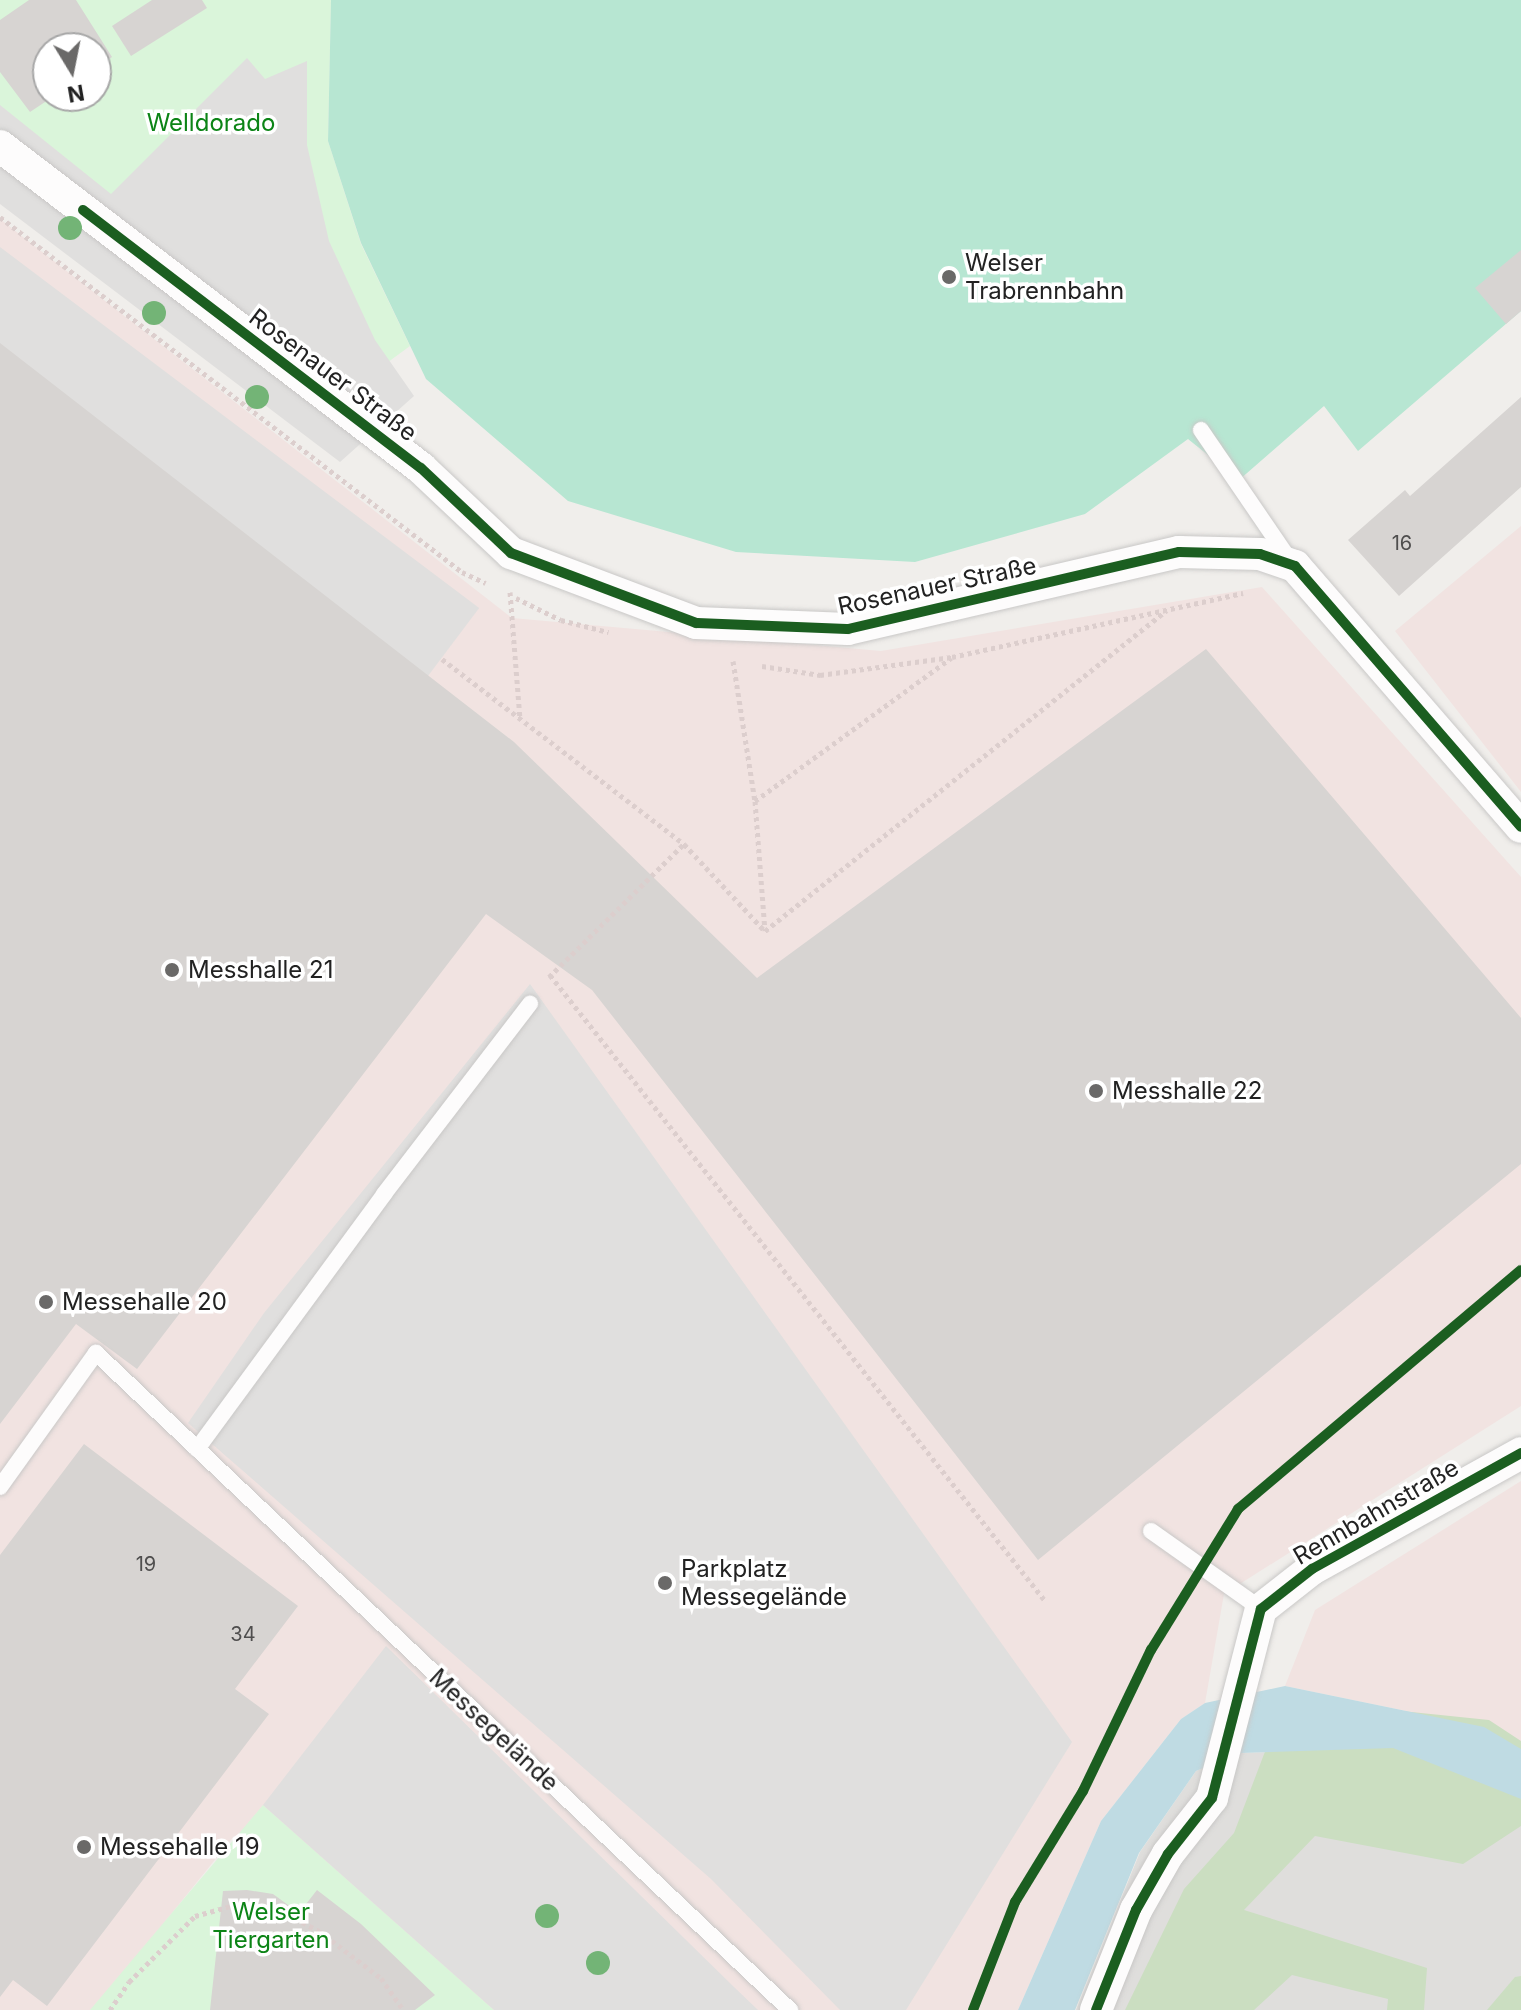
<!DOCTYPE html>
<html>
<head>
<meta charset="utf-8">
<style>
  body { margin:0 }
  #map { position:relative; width:1521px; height:2010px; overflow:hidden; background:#f0eeeb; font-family:Inter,sans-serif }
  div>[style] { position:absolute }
  .residential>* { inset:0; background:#dfdedc }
  .commercial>* { inset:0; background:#f1e3e1 }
  .forest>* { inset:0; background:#cbdec1 }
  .park>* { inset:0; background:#daf5da }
  .pitch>* { inset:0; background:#b7e6d2 }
  .parking>* { inset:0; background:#e0dfde; transform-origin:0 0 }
  .water>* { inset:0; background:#bfdbe3 }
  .building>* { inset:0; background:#d7d4d2 }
  .path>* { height:5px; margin-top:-2.5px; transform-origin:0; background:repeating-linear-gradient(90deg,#dccecd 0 4px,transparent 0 8px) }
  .roads { filter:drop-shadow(0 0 2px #c9c8c7) drop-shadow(0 0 2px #c9c8c7) }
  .service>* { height:16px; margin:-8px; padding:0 8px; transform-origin:8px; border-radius:8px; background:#fdfcfc }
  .minor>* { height:32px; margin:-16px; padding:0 16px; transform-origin:16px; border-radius:16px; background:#fdfcfc }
  .cycleway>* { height:10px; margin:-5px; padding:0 5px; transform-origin:5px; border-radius:5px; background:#1b5e20 }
  .trees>* { width:24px; height:24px; margin:-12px; border-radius:50%; background:#73b476 }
  .dots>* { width:22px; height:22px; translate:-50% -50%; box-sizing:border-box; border:4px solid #fff; border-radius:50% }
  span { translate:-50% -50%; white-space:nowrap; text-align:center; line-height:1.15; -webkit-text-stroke:7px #fff; paint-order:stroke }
  .number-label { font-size:20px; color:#4f4e4e }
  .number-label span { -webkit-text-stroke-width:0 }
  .park-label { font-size:24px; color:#0c8416 }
  .poi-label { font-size:24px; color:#222 }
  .left { translate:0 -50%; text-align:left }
  .street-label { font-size:24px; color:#222 }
  .north { position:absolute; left:32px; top:32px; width:80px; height:80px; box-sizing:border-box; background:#fff; border:2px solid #a7a7a7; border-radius:50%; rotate:170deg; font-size:22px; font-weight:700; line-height:32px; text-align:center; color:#222 }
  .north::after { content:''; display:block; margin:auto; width:28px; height:36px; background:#6a6968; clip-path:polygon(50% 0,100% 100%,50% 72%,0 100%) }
</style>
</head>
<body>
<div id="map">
  <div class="residential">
    <i style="clip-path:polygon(1393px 1748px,1521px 1799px,1521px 2010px,1076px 2010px,1140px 1852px,1196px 1771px,1241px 1753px)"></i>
  </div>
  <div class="commercial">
    <i style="clip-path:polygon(0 219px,512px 618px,881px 651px,1262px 587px,1521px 877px,1521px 1406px,1224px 1594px,1205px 1703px,1181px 1719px,1101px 1821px,1018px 2010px,494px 2010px,234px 1836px,98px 2005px,90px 2010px,0 2010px)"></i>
    <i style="clip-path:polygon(1521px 526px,1521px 792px,1395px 631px)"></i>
    <i style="clip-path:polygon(1521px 1481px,1521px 1749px,1484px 1727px,1285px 1686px,1315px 1610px)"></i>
  </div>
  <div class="forest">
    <i style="clip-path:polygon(1285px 1699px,1489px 1720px,1521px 1741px,1521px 1826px,1463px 1864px,1315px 1836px,1244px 1910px,1427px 1968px,1424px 2010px,1387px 2010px,1388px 1999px,1292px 1975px,1254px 2010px,1125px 2010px,1184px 1889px,1234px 1833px)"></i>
    <i style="clip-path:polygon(1521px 1976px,1521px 2010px,1487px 2010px,1515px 1977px)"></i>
  </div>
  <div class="park">
    <i style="clip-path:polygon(evenodd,0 0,331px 0,328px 141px,361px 244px,410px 346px,354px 387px,0 109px,0 0,48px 48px,96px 48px,96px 96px,48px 96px,48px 48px)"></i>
    <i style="clip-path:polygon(263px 1805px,494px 2010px,90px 2010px)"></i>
  </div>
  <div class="pitch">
    <i style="clip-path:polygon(331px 0,1521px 0,1521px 311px,1358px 451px,1324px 406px,1239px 480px,1188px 439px,1085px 514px,915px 562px,736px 552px,568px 501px,426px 379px,361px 243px,328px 141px)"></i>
  </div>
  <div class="parking">
    <i style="clip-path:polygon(247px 58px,265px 79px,307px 61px,307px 145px,329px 241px,375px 340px,414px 396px,340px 462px,0 204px,0 105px,111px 194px)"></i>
    <i style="left:0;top:247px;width:600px;height:96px;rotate:37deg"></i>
    <i style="clip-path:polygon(530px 984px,1072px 1742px,906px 2010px,840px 2010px,711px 1879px,188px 1423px,264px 1313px)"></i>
    <i style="clip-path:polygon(386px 1646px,734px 1987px,758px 2010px,494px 2010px,263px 1805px)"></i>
  </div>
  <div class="water">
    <i style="clip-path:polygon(1285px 1686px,1484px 1727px,1521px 1749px,1521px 1799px,1393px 1748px,1241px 1753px,1196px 1771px,1139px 1853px,1075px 2010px,1018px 2010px,1101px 1821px,1181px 1719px,1205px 1703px)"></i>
  </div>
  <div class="building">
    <i style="clip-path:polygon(29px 0,76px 0,112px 57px,96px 68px,96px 48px,48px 48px,48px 96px,54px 96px,30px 112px,0 72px,0 20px)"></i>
    <i style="clip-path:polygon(152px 0,202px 0,207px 8px,131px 56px,112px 26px)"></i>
    <i style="clip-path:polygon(1521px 250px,1521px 311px,1506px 324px,1475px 288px)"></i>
    <i style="clip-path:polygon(0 343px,514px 742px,757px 978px,1206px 649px,1521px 1018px,1521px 1164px,1038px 1560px,592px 990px,486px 914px,137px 1369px,76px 1324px,0 1424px)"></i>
    <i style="clip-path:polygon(1521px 397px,1521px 487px,1399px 596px,1348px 540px,1405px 490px,1410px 496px)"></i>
    <i style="clip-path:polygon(84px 1444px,298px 1606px,235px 1689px,269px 1714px,47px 2006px,13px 1980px,0 1997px,0 1555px)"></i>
    <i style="clip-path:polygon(247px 1890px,273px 1894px,299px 1913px,317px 1890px,361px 1924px,435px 1995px,415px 2010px,210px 2010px,223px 1891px)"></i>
  </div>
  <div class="path">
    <i style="left:0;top:217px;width:583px;rotate:37.54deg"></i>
    <i style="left:462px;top:572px;width:26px;rotate:25deg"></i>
    <i style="left:510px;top:592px;width:126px;rotate:85.5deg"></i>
    <i style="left:516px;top:598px;width:50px;rotate:26.1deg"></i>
    <i style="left:561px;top:620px;width:49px;rotate:14.3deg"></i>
    <i style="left:442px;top:659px;width:305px;rotate:37.4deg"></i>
    <i style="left:684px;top:844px;width:117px;rotate:47.1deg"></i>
    <i style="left:733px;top:661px;width:142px;rotate:81.1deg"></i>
    <i style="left:755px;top:801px;width:130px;rotate:85.6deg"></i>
    <i style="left:765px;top:931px;width:514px;rotate:-38.61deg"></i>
    <i style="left:762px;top:666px;width:59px;rotate:8.8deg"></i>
    <i style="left:820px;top:675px;width:133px;rotate:-7.8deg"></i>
    <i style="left:952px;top:657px;width:298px;rotate:-12.4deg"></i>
    <i style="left:755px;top:801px;width:243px;rotate:-36.1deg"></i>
    <i style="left:550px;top:975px;width:799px;rotate:51.65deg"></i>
    <i style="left:549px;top:977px;width:190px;rotate:-44.6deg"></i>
    <i style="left:110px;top:2010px;width:34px;rotate:-56deg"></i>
    <i style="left:129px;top:1982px;width:93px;rotate:-45deg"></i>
    <i style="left:195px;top:1916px;width:45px;rotate:-15.6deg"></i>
    <i style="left:238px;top:1904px;width:44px;rotate:9.2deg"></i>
    <i style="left:281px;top:1911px;width:43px;rotate:27.8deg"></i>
    <i style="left:319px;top:1931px;width:78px;rotate:37.2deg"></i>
    <i style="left:381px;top:1978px;width:39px;rotate:55deg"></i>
  </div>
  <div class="roads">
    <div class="service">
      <i style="left:1201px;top:430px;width:160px;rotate:55.7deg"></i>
      <i style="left:197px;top:1449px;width:316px;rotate:-53.7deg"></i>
      <i style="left:384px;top:1194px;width:240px;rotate:-52.5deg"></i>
      <i style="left:0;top:1487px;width:165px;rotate:-54.4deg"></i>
      <i style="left:96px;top:1353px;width:956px;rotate:43.43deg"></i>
      <i style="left:1151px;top:1531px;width:135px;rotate:35.3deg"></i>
    </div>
    <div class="minor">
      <i style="left:0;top:146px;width:530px;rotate:37.41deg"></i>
      <i style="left:421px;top:468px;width:124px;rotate:43.4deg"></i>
      <i style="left:511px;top:553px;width:198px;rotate:20.7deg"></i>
      <i style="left:696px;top:623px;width:152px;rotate:2.3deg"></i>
      <i style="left:848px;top:629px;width:340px;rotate:-13.1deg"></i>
      <i style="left:1179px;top:552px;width:81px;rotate:1.4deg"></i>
      <i style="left:1260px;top:554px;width:37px;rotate:19deg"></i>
      <i style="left:1295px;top:566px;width:345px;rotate:49.1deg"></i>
      <i style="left:1096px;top:2010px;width:108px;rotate:-68.2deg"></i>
      <i style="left:1136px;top:1910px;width:64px;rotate:-60.3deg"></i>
      <i style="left:1168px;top:1854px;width:71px;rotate:-51.8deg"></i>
      <i style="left:1212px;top:1798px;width:195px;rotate:-75.5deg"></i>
      <i style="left:1261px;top:1609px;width:65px;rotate:-38.1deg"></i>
      <i style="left:1312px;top:1569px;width:239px;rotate:-29deg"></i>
    </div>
  </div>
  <div class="cycleway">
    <i style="left:83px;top:210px;width:425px;rotate:37.4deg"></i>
    <i style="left:421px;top:468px;width:124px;rotate:43.4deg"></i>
    <i style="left:511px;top:553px;width:198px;rotate:20.7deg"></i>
    <i style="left:696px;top:623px;width:152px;rotate:2.3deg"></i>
    <i style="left:848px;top:629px;width:340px;rotate:-13.1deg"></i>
    <i style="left:1179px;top:552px;width:81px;rotate:1.4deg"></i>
    <i style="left:1260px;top:554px;width:37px;rotate:19deg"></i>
    <i style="left:1295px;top:566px;width:345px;rotate:49.1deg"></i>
    <i style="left:973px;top:2010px;width:116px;rotate:-68.7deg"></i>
    <i style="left:1015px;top:1902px;width:130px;rotate:-58.5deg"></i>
    <i style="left:1083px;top:1791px;width:157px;rotate:-64.3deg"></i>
    <i style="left:1151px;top:1650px;width:166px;rotate:-58.3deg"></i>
    <i style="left:1238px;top:1509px;width:370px;rotate:-40.2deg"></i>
    <i style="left:1096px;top:2010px;width:108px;rotate:-68.2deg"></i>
    <i style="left:1136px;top:1910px;width:64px;rotate:-60.3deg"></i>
    <i style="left:1168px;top:1854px;width:71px;rotate:-51.8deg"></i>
    <i style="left:1212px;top:1798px;width:195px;rotate:-75.5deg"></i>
    <i style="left:1261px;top:1609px;width:65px;rotate:-38.1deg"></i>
    <i style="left:1312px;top:1569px;width:239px;rotate:-29deg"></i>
  </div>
  <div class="trees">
    <i style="left:70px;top:228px"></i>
    <i style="left:154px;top:313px"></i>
    <i style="left:257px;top:397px"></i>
    <i style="left:547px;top:1916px"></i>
    <i style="left:598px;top:1963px"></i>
  </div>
  <div class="dots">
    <i style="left:949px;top:277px;background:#6a6968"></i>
    <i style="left:172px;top:970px;background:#6a6968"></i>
    <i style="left:1096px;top:1091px;background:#6a6968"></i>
    <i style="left:46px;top:1302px;background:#6a6968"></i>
    <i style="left:665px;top:1583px;background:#6a6968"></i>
    <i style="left:84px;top:1847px;background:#6a6968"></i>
  </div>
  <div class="number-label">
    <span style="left:1402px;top:543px">16</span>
    <span style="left:146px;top:1564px">19</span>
    <span style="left:243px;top:1634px">34</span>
  </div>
  <div class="park-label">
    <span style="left:211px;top:123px">Welldorado</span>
    <span style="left:271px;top:1926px">Welser<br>Tiergarten</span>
  </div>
  <div class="poi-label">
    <span class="left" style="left:965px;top:277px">Welser<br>Trabrennbahn</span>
    <span class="left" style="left:188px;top:970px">Messhalle 21</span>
    <span class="left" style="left:1112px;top:1091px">Messhalle 22</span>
    <span class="left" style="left:62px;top:1302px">Messehalle 20</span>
    <span class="left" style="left:681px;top:1583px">Parkplatz<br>Messegelände</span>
    <span class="left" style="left:100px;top:1847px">Messehalle 19</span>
  </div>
  <div class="street-label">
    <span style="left:333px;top:375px;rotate:37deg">Rosenauer Straße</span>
    <span style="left:937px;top:586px;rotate:-12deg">Rosenauer Straße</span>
    <span style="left:1376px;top:1512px;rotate:-30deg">Rennbahnstraße</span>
    <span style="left:494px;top:1730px;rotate:43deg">Messegelände</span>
  </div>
  <div class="north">N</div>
</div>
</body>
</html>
